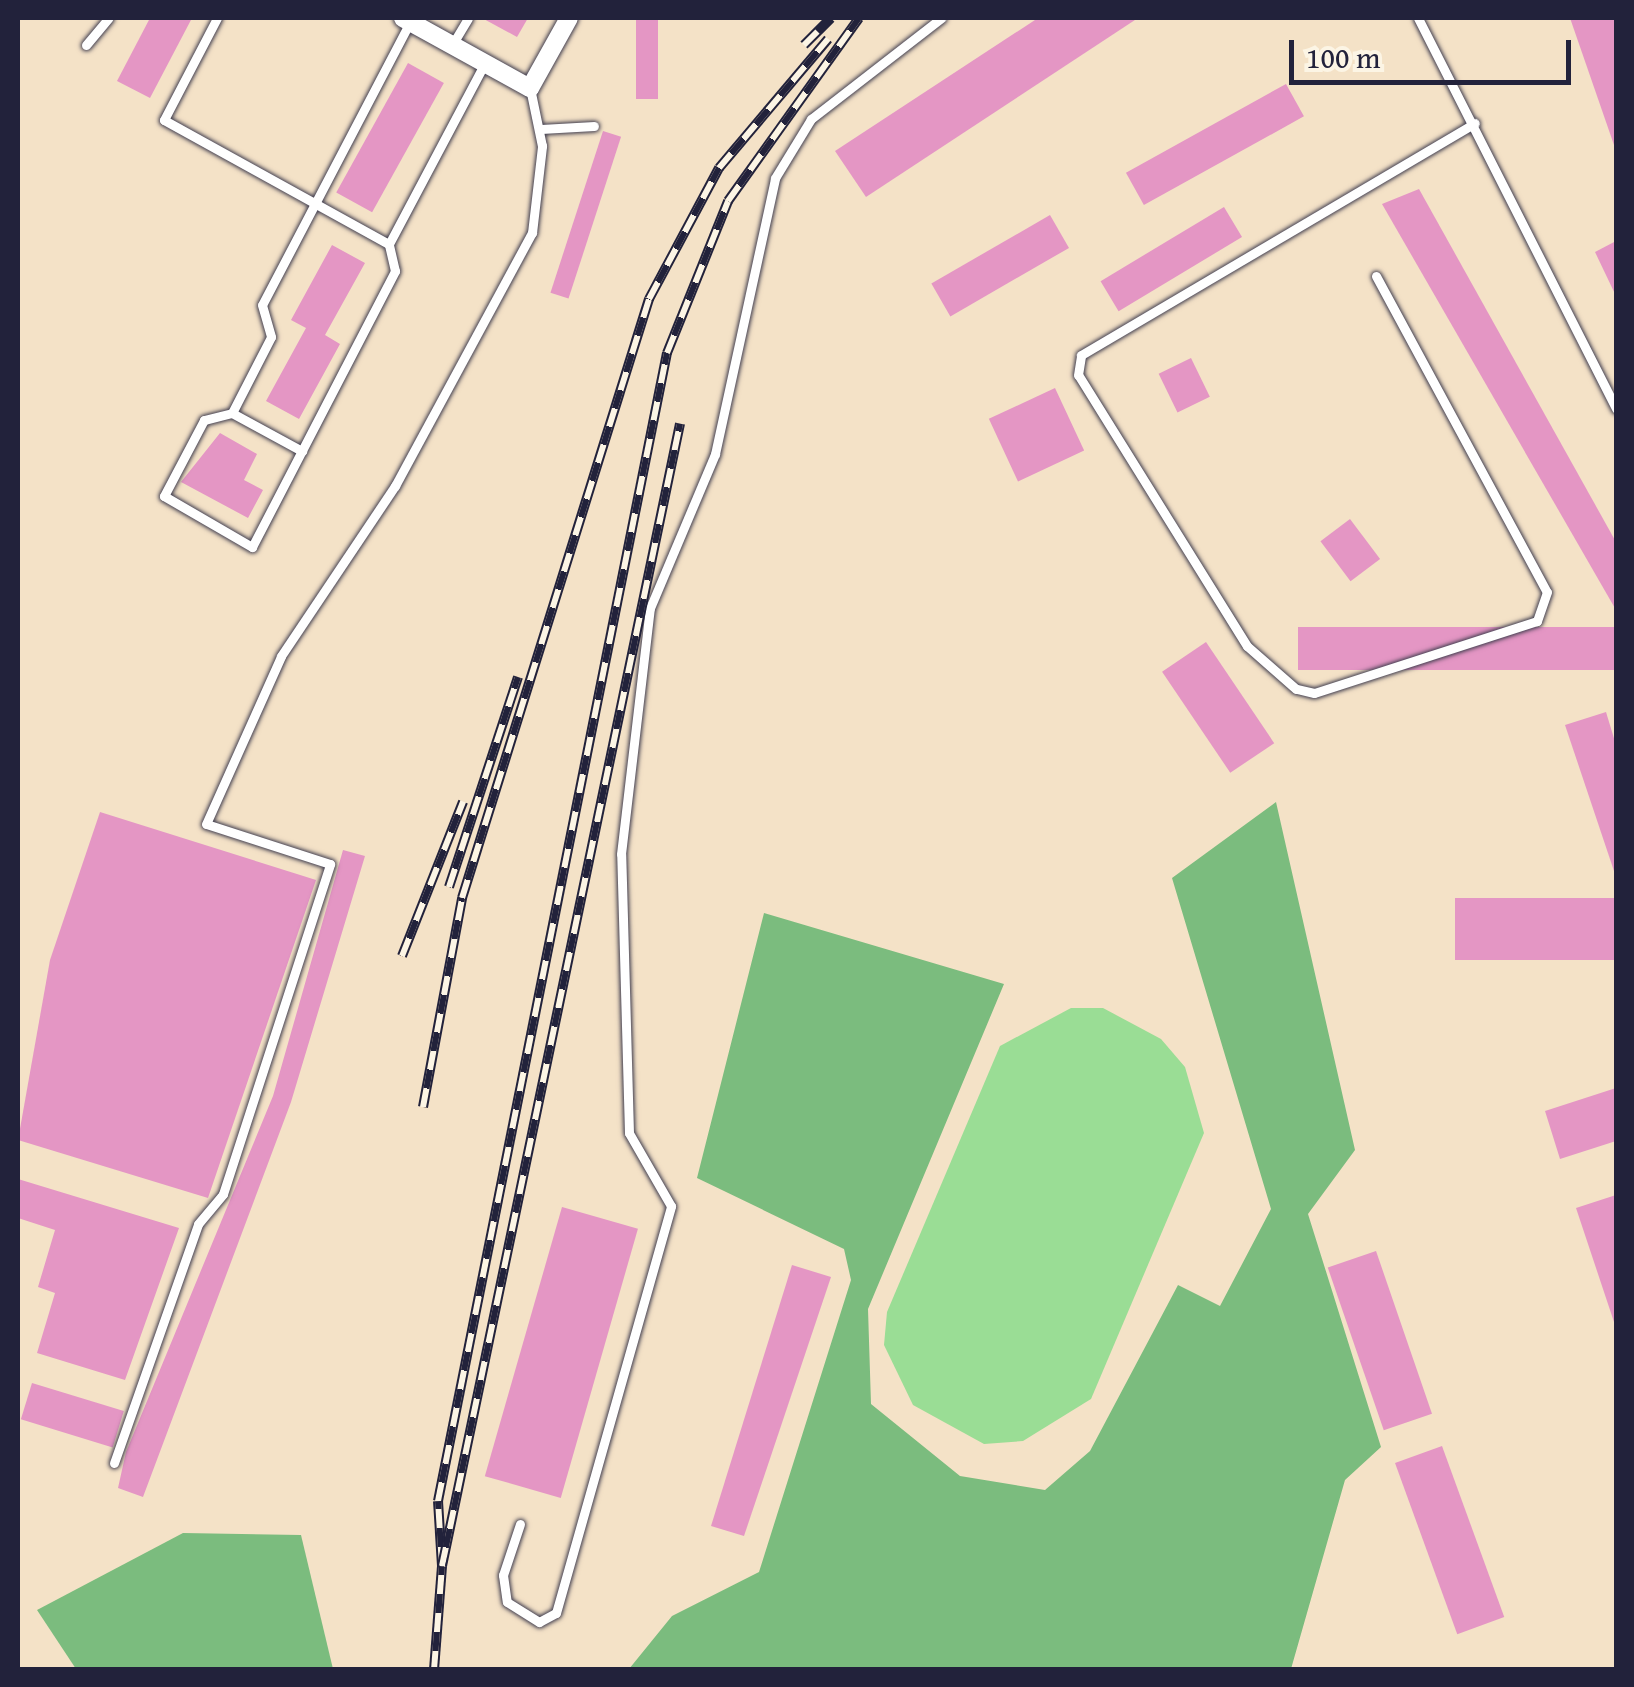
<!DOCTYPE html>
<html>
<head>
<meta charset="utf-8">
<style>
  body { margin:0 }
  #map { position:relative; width:1634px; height:1687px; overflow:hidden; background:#f4e2c7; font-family:"Gentium Book Plus",serif }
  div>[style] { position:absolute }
  .green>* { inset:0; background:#9add95 }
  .forest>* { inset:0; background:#7bbc7e }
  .building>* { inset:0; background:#e496c4; transform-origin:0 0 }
  .roads { filter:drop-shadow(0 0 2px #423f50) drop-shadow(0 0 2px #423f50) }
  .lane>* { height:9px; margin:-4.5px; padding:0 4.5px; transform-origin:4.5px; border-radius:4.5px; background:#fff }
  .street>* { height:18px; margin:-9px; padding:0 9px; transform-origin:9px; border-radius:9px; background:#fff }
  .rail>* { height:10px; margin-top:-5px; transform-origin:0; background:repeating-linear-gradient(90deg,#fcf5e5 0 19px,#22223b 0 38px); box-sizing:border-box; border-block:2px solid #22223b }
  span { translate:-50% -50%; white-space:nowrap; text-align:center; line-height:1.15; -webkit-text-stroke:8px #fcf5e5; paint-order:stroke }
  .frame { position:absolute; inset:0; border:20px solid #22223b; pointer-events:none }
  .scale { position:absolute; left:1289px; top:40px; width:282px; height:45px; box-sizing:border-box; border:5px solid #22223b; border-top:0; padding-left:12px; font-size:30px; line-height:35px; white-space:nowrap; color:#22223b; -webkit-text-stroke:8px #fcf5e5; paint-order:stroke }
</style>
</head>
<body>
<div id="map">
  <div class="green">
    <i style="clip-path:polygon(1071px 1008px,1103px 1008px,1161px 1039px,1185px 1067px,1204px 1133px,1091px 1399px,1023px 1441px,984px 1444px,913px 1405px,884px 1345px,887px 1312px,1000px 1046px)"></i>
  </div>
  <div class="forest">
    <i style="clip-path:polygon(1276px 802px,1355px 1150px,1308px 1214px,1381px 1447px,1345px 1480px,1291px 1669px,629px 1669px,672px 1616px,759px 1572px,851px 1280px,844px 1249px,697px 1178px,764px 913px,1004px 984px,868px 1309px,871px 1404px,960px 1476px,1045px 1490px,1090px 1451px,1178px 1285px,1220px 1306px,1271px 1209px,1172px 878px)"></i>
    <i style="clip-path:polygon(183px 1533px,301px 1535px,333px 1669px,76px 1669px,37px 1610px)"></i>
  </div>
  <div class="building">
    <i style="clip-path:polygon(150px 18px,192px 18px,150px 98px,117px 81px)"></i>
    <i style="clip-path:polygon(482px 18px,528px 18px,517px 37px)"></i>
    <i style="left:636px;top:18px;width:22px;height:81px"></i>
    <i style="clip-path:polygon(1038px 18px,1138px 18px,866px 197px,835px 151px)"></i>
    <i style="clip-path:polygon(1570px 18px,1616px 18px,1616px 145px,1614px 145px)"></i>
    <i style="left:408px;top:63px;width:41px;height:148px;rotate:29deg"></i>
    <i style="left:1286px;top:84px;width:37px;height:183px;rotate:61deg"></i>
    <i style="left:603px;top:131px;width:19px;height:170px;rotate:18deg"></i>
    <i style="clip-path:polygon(1419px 189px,1616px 542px,1616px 610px,1382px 204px)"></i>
    <i style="left:1224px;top:207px;width:35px;height:144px;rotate:59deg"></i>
    <i style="left:1050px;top:215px;width:38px;height:137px;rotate:60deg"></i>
    <i style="clip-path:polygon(1616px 241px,1616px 296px,1595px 252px)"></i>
    <i style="clip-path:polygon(332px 245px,365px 263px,325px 335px,340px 344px,299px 419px,266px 401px,306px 328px,291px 320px)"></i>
    <i style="left:1191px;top:358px;width:43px;height:36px;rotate:64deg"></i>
    <i style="left:1055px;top:388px;width:69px;height:73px;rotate:65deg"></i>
    <i style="clip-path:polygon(220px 433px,257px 454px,244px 480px,263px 490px,248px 518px,181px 482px)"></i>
    <i style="left:1350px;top:519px;width:50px;height:37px;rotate:53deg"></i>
    <i style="left:1616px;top:627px;width:43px;height:318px;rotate:90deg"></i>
    <i style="left:1206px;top:642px;width:122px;height:53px;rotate:56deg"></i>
    <i style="clip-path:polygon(1606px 712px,1616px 745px,1614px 871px,1565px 725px)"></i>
    <i style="clip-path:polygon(100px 812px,316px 880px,208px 1198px,18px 1140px,50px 960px)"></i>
    <i style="clip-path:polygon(343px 850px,365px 856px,291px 1102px,143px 1497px,118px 1488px,126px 1452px,273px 1096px)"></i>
    <i style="left:1616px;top:898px;width:62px;height:161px;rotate:90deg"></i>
    <i style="clip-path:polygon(1616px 1088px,1616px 1141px,1560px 1159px,1545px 1111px)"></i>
    <i style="clip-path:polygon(18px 1179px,179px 1228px,125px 1380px,37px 1353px,55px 1293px,38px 1287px,55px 1230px,18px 1218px)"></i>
    <i style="clip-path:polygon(1616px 1195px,1616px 1322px,1614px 1322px,1576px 1208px)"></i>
    <i style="left:562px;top:1207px;width:79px;height:280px;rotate:16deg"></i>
    <i style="left:1376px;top:1251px;width:172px;height:51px;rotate:71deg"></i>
    <i style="clip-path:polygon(792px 1265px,831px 1277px,744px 1536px,711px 1526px)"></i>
    <i style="left:32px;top:1383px;width:96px;height:38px;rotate:17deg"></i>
    <i style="left:1442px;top:1446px;width:182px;height:50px;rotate:70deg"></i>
  </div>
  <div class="roads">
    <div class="lane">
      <i style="left:217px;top:18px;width:115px;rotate:117.5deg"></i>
      <i style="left:164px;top:120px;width:257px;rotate:28.9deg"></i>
      <i style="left:1418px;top:18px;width:438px;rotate:63.1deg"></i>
      <i style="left:410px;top:22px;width:319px;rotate:117.6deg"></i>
      <i style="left:262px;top:305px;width:33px;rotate:74deg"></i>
      <i style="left:271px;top:337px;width:85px;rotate:117.2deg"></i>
      <i style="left:232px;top:413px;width:29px;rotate:166deg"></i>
      <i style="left:204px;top:420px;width:86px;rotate:117.8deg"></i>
      <i style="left:164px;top:496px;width:102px;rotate:30.1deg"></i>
      <i style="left:252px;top:547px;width:311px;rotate:-62.6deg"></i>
      <i style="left:395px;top:271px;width:28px;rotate:-103deg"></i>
      <i style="left:389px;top:244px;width:205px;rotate:-62.1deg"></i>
      <i style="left:86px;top:45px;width:35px;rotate:-50deg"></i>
      <i style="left:452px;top:45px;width:31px;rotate:-59deg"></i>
      <i style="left:541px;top:129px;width:53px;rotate:-3.2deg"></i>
      <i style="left:1376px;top:276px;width:359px;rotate:61.6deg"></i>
      <i style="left:1547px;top:592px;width:31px;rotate:109deg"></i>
      <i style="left:1537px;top:621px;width:234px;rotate:162.1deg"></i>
      <i style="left:1314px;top:693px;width:18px;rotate:-167deg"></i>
      <i style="left:1296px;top:689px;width:65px;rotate:-138.7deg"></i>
      <i style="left:1247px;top:646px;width:319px;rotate:-121.9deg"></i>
      <i style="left:1078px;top:375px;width:20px;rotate:-81deg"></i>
      <i style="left:1081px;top:355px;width:457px;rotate:-30.5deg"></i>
      <i style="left:232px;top:413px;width:80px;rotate:28.5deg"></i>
      <i style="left:114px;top:1463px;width:253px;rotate:-70.6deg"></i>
      <i style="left:198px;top:1224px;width:39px;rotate:-50deg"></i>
      <i style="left:223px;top:1194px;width:347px;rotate:-72deg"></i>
      <i style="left:330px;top:864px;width:130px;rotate:-162.1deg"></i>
      <i style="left:206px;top:824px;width:184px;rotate:-65.9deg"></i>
      <i style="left:281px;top:656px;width:205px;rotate:-56.2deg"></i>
      <i style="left:395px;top:486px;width:288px;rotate:-61.6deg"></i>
      <i style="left:532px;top:233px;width:88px;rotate:-83.4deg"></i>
      <i style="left:542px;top:146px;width:59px;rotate:-101.7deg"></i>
      <i style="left:520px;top:1524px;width:54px;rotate:108.4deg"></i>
      <i style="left:503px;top:1575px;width:27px;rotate:82deg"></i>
      <i style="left:507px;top:1602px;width:38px;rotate:32deg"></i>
      <i style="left:539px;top:1622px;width:19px;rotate:-28deg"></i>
      <i style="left:556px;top:1613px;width:423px;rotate:-74.2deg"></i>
      <i style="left:671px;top:1206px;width:84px;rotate:-119.9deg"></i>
      <i style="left:629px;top:1133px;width:279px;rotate:-91.6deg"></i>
      <i style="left:621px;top:854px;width:248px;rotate:-83.3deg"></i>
      <i style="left:650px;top:608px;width:167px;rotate:-67.1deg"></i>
      <i style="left:715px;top:454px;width:282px;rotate:-77.7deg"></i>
      <i style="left:775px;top:178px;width:69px;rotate:-58.6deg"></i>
      <i style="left:811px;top:119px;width:165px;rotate:-37.8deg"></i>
    </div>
    <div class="street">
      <i style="left:403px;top:18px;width:145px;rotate:28.9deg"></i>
      <i style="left:530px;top:88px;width:80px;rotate:-60.9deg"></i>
    </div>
  </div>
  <div class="rail">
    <i style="left:804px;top:45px;width:38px;rotate:-45deg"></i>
    <i style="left:449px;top:887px;width:221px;rotate:-71.8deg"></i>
    <i style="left:402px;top:956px;width:166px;rotate:-68.4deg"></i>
    <i style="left:423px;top:1107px;width:213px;rotate:-79.4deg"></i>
    <i style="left:462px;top:898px;width:628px;rotate:-72.66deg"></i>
    <i style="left:649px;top:299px;width:149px;rotate:-61.9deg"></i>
    <i style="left:719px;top:168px;width:169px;rotate:-49.8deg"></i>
    <i style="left:442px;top:1566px;width:65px;rotate:-93.5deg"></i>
    <i style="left:438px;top:1501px;width:1171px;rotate:-78.72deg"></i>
    <i style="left:667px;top:353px;width:164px;rotate:-68.1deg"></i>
    <i style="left:728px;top:201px;width:225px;rotate:-54.4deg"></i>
    <i style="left:434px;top:1670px;width:104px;rotate:-85.6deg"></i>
    <i style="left:442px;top:1566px;width:1167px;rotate:-78.23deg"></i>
  </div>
  <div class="frame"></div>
  <div class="scale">100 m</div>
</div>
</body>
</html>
